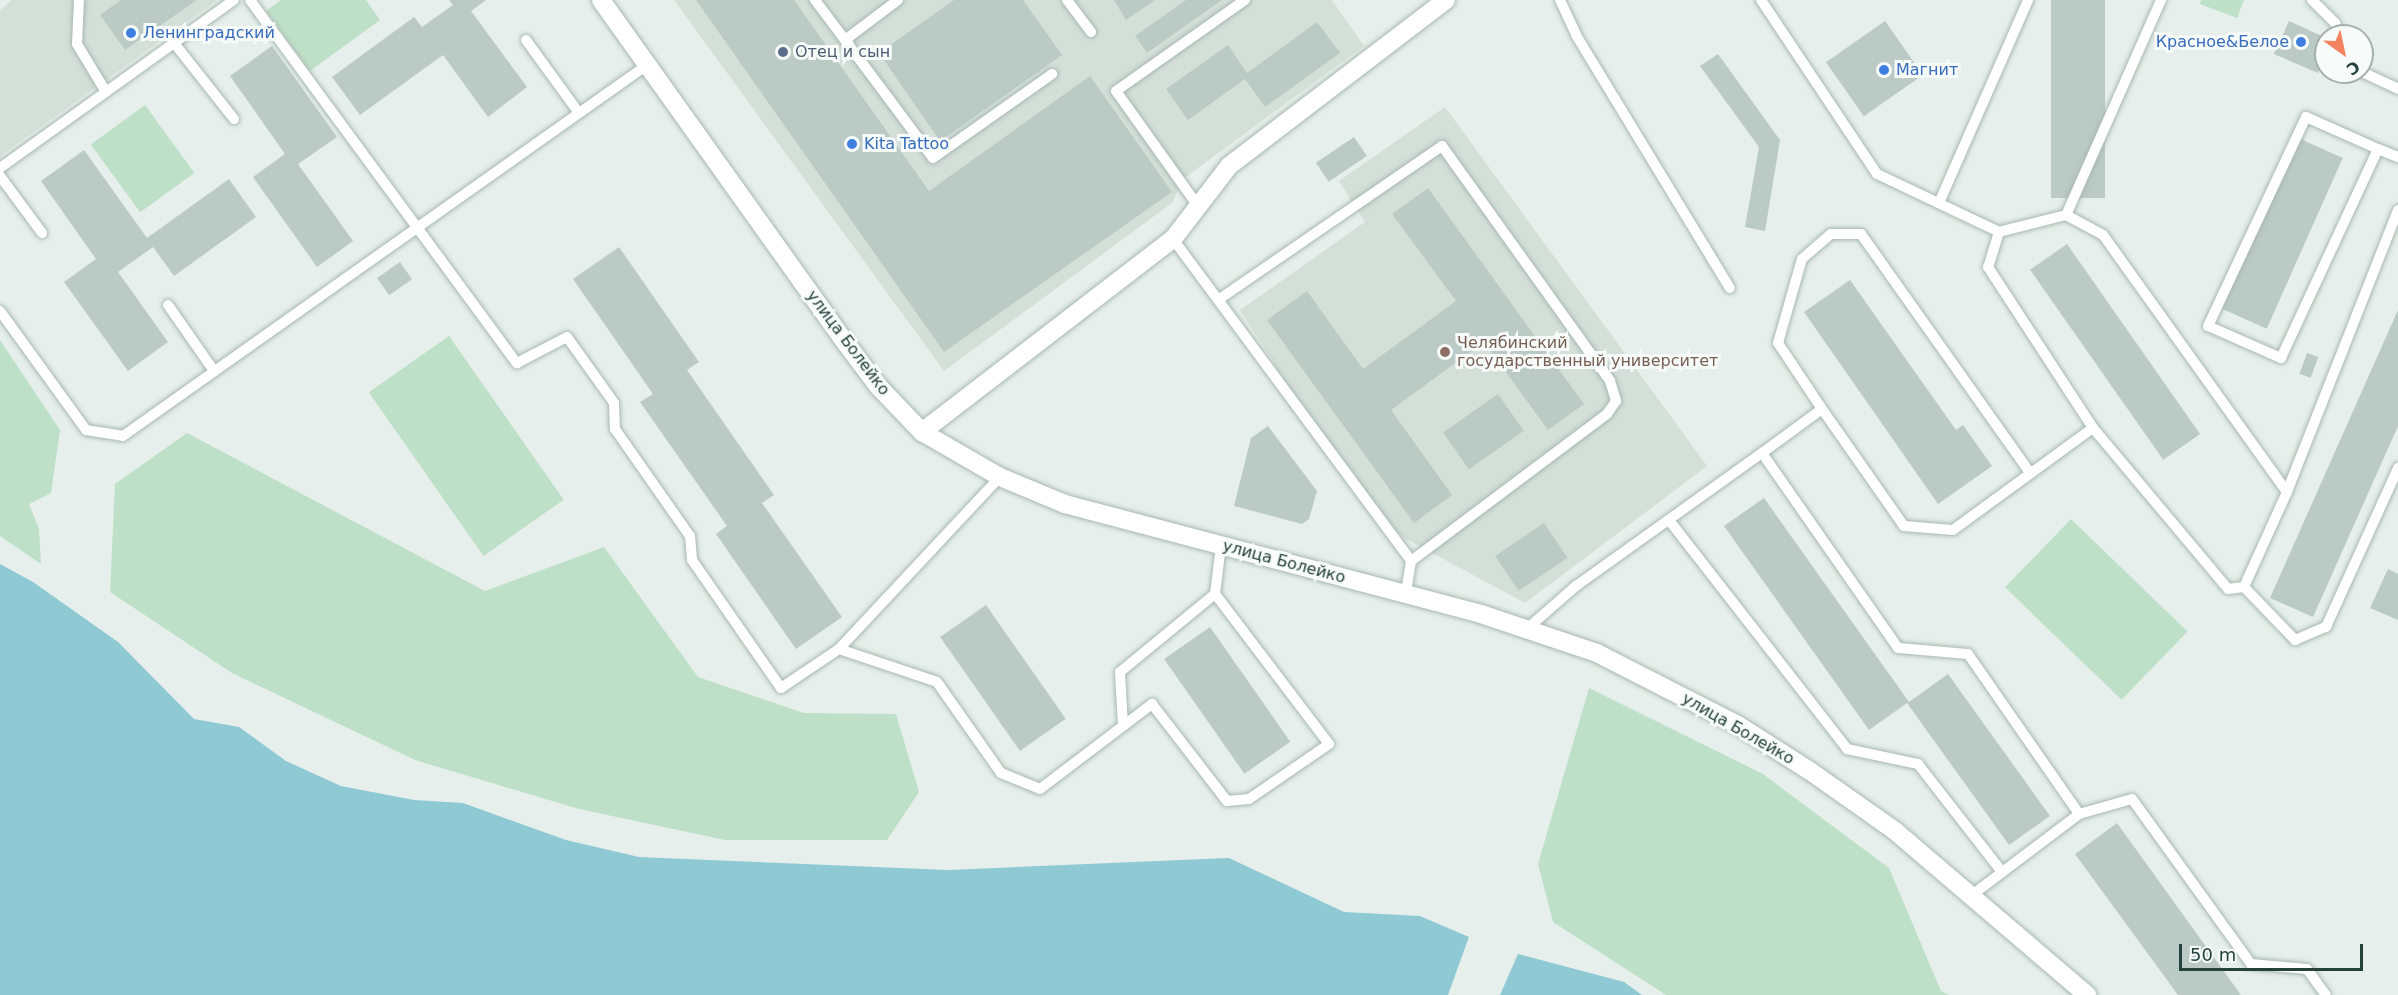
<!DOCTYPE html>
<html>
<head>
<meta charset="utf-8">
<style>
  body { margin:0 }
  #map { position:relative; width:2398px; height:995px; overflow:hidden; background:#e6efeb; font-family:"DejaVu Sans",sans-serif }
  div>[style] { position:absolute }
  .built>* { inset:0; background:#d4dfda }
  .green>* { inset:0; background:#bfe0c8; transform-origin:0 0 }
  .water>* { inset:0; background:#8ec9d4 }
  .building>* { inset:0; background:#bbcac4; transform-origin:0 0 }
  .roads { filter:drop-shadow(0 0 2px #a8b8b2) drop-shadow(0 0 2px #a8b8b2) }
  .service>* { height:10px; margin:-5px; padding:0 5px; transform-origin:5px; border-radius:5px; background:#fff }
  .minor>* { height:18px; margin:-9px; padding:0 9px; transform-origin:9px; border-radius:9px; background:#fff }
  .tertiary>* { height:18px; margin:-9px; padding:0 9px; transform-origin:9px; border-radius:9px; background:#fff }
  .dots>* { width:16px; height:16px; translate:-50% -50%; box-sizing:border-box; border:3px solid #f7fbf9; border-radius:50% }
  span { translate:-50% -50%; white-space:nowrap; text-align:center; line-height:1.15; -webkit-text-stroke:6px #f7fbf9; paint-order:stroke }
  .shop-label { font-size:16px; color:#366cbe }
  .left { translate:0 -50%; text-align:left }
  .right { translate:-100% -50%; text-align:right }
  .service-label { font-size:16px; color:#4e5e75 }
  .street-label { font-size:16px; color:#24423a }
  .education-label { font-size:16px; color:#785e54 }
  .north { position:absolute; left:2314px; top:24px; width:60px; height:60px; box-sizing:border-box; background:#f7fbf9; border:2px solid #a3b1ad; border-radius:50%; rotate:147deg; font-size:16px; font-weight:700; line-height:24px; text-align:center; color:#24423a }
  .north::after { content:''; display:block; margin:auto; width:21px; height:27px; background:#f4845f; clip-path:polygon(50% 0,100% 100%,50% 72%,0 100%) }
  .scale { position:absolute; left:2179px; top:944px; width:184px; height:27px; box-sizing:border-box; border:3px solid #24423a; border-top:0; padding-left:8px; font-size:18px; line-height:21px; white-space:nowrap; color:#24423a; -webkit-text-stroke:4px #f7fbf9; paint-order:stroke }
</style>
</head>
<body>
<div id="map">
  <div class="built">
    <i style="clip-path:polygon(12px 0,217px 0,0 156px,0 10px)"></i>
    <i style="clip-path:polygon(674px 0,1332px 0,1364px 46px,1183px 179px,1172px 203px,944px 371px)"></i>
    <i style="clip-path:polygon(1445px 107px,1707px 466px,1525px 603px,1397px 534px,1294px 394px,1240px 310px,1365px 222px,1339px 181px)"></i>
  </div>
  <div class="green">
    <i style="clip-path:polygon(281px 0,366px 0,380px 20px,310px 71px,266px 11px)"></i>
    <i style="clip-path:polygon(2201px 0,2244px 0,2237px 18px,2200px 4px)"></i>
    <i style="left:145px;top:105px;width:84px;height:67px;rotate:54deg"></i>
    <i style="left:449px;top:336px;width:200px;height:98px;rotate:55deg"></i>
    <i style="clip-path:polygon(0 340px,60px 430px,51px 493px,29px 504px,39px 529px,41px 564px,0 536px)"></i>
    <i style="clip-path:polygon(187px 433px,485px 591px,604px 547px,698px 677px,804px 713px,896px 714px,919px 792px,887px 840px,725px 840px,579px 809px,415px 760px,232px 673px,110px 592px,115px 484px)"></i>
    <i style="left:2071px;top:519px;width:162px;height:95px;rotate:44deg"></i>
    <i style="clip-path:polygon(1589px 688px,1763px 774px,1889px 868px,1941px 991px,1949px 995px,1666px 995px,1553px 922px,1538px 864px)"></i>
  </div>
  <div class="water">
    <i style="clip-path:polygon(0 564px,33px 582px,118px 642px,194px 719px,239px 727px,286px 761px,341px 786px,414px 800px,463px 803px,566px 840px,639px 857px,948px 870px,1229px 858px,1344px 912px,1420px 916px,1469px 937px,1448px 995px,0 995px)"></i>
    <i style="clip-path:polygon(1518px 954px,1624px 982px,1642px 995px,1500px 995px)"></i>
  </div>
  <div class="building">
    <i style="clip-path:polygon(121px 0,197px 0,125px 50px,100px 15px)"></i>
    <i style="clip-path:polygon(449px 0,486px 0,471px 11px,527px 87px,488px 117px,443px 55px,360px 115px,332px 77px,414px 17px,422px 27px,453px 5px)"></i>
    <i style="clip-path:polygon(696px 0,794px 0,929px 191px,1090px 76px,1172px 192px,944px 352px)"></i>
    <i style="clip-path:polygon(954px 0,1023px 0,1062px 55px,940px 141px,879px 53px)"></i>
    <i style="clip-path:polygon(1114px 0,1155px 0,1126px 20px)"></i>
    <i style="clip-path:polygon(1186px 0,1222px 0,1147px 53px,1135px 36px)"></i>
    <i style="left:2051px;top:0;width:54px;height:198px"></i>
    <i style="left:1885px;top:21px;width:66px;height:72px;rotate:55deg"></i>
    <i style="clip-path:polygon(2289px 21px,2326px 38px,2326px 57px,2318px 73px,2274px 54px)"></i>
    <i style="clip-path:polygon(1317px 22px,1340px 53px,1265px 107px,1245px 79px,1188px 120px,1166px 89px,1228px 45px,1247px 73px)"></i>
    <i style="clip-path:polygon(272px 46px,337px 137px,298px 164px,353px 241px,317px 267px,253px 177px,285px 154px,230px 76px)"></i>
    <i style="clip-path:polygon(1718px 54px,1780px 140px,1765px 231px,1745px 227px,1759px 147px,1700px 66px)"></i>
    <i style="left:1354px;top:137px;width:23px;height:46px;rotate:56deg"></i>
    <i style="left:2298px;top:138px;width:49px;height:187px;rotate:24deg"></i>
    <i style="clip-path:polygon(84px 150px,147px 238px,229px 179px,256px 217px,174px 276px,153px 247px,118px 272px,168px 342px,128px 371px,64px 282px,96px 259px,41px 181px)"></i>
    <i style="clip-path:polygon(1428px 188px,1584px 404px,1548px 430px,1484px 342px,1391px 410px,1452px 495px,1414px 523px,1267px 320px,1307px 291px,1363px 369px,1456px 301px,1392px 214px)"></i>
    <i style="left:2067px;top:244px;width:232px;height:45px;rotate:55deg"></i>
    <i style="clip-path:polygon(619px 247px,699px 362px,687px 370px,774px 495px,762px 503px,842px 617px,796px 649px,716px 534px,727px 526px,640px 402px,653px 394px,573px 279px)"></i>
    <i style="left:400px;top:262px;width:21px;height:28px;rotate:55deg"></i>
    <i style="clip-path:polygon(1850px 280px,1956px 430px,1963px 425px,1992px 466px,1938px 504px,1804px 312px)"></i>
    <i style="clip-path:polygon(2398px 310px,2398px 426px,2313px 617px,2270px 598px)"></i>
    <i style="left:2307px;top:353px;width:12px;height:22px;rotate:20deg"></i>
    <i style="left:1498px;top:394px;width:45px;height:67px;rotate:55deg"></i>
    <i style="clip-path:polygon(1268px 426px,1317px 491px,1309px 519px,1302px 524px,1234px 506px,1251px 438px)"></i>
    <i style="clip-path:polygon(1764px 498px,1909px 702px,1948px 674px,2050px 816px,2009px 845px,1907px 703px,1869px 730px,1724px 526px)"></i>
    <i style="left:1544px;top:523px;width:42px;height:59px;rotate:56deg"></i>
    <i style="clip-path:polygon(2388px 569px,2398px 574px,2398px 620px,2370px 608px)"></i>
    <i style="left:986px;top:605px;width:139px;height:56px;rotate:55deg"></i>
    <i style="left:1210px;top:627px;width:140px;height:56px;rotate:55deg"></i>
    <i style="clip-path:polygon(2117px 823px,2241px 995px,2178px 995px,2075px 854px)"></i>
  </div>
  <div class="roads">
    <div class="service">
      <i style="left:79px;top:0;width:44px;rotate:92.6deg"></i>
      <i style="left:77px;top:44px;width:56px;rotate:58.9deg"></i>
      <i style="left:250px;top:0;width:451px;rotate:53.7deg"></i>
      <i style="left:517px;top:363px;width:56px;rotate:-27.5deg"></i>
      <i style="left:567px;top:337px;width:81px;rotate:54.5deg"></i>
      <i style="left:614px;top:403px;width:26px;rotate:88deg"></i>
      <i style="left:615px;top:429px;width:131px;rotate:55deg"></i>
      <i style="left:690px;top:536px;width:24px;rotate:85deg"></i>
      <i style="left:692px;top:560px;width:156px;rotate:55.2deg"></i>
      <i style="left:781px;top:688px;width:70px;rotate:-33.9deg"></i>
      <i style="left:839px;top:649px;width:103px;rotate:18.6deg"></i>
      <i style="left:937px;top:682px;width:111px;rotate:54.9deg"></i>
      <i style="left:1001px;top:773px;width:42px;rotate:22.3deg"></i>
      <i style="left:1040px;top:789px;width:141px;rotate:-37.2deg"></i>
      <i style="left:1152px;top:704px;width:123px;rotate:52.3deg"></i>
      <i style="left:1227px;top:801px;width:22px;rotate:-5deg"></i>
      <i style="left:1249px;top:799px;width:97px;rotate:-34.5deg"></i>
      <i style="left:1329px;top:744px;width:188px;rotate:-127.2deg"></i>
      <i style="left:815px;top:0;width:50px;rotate:53.1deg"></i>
      <i style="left:898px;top:0;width:66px;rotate:143deg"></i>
      <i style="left:845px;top:40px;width:147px;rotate:53.3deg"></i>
      <i style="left:933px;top:158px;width:146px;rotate:-35.2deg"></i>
      <i style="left:1067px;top:0;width:40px;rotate:53deg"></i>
      <i style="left:1560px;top:0;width:38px;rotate:65deg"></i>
      <i style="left:1576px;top:35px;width:296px;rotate:58.7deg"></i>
      <i style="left:1761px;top:0;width:209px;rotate:56.3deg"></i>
      <i style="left:1877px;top:174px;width:135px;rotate:25.4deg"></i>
      <i style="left:2161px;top:0;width:235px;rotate:113.8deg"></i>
      <i style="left:2066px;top:215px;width:69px;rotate:165.8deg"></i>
      <i style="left:1999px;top:232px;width:37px;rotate:107deg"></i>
      <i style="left:1988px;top:267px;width:192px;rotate:56.9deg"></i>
      <i style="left:2093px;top:428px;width:210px;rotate:50deg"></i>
      <i style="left:2228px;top:589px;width:16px;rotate:-7deg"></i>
      <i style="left:2312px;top:0;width:33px;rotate:45deg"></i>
      <i style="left:2335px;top:23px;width:14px;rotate:69deg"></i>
      <i style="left:526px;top:40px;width:90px;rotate:54deg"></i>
      <i style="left:174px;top:43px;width:97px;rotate:51.7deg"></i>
      <i style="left:2362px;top:72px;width:40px;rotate:25deg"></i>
      <i style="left:2378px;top:149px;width:79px;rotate:-156deg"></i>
      <i style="left:2306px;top:117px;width:231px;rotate:115.1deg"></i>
      <i style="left:2208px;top:326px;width:80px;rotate:23.7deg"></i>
      <i style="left:2281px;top:358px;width:230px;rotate:-65.1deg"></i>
      <i style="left:2378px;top:149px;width:22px;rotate:22deg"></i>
      <i style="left:0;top:168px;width:288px;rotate:-35.7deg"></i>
      <i style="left:0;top:176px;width:71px;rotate:53.6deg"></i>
      <i style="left:1939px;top:203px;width:222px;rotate:-66.3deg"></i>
      <i style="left:1198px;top:206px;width:141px;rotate:-125.5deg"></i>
      <i style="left:1116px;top:91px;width:158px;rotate:-35.2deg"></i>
      <i style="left:2398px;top:210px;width:303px;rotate:111.5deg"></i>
      <i style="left:2287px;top:492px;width:104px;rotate:114.4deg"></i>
      <i style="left:2244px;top:587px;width:74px;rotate:46.1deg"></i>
      <i style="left:2295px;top:640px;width:34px;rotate:-23deg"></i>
      <i style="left:2326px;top:627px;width:175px;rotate:-65.6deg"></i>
      <i style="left:2066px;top:215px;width:42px;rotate:28.4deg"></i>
      <i style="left:2103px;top:235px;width:316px;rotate:54.4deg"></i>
      <i style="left:1173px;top:239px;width:400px;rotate:53.5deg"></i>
      <i style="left:1218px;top:300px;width:272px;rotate:-34.5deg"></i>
      <i style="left:1442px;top:146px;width:289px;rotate:54.4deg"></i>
      <i style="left:1610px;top:381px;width:21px;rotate:73deg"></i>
      <i style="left:1616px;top:401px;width:16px;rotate:125deg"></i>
      <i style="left:1607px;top:414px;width:245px;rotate:143.1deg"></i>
      <i style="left:1411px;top:561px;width:33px;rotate:99deg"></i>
      <i style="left:168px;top:305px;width:80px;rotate:55.1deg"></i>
      <i style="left:0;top:311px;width:147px;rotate:54.1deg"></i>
      <i style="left:86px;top:430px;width:37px;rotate:9deg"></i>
      <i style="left:123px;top:436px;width:642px;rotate:-35.3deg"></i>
      <i style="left:1822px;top:409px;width:79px;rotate:-123.7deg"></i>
      <i style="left:1778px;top:343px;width:87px;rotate:-74.1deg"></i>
      <i style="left:1802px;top:259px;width:38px;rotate:-41deg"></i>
      <i style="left:1831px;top:234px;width:30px"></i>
      <i style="left:1861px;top:234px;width:293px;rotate:54.7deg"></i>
      <i style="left:1762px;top:453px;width:74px;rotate:-36.3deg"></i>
      <i style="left:1822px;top:409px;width:143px;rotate:55deg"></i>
      <i style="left:1904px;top:526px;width:49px;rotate:4.7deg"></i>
      <i style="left:1953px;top:530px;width:173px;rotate:-36.1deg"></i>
      <i style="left:1669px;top:520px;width:290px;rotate:52.1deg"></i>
      <i style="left:1847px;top:749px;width:73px;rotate:11.9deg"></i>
      <i style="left:1918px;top:764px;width:137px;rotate:52.1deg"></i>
      <i style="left:1528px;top:628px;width:64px;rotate:-41.2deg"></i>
      <i style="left:1576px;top:586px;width:229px;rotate:-35.6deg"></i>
      <i style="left:1762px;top:453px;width:238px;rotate:55.1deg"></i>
      <i style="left:1898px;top:648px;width:70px;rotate:4.9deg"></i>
      <i style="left:1968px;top:654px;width:195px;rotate:55.2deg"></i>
      <i style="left:839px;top:649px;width:236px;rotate:-46.9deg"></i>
      <i style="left:1123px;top:726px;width:54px;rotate:-93.2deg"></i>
      <i style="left:1120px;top:672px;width:123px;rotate:-39.4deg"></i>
      <i style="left:1215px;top:594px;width:49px;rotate:-83deg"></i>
      <i style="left:1972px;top:895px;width:134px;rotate:-37.1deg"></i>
      <i style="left:2079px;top:814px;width:55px;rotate:-15.8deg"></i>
      <i style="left:2132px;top:799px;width:203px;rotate:54.2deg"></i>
      <i style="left:2251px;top:964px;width:56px;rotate:5.1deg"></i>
      <i style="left:2307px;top:969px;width:32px;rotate:54deg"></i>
    </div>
    <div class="minor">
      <i style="left:922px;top:432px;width:317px;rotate:-37.6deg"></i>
      <i style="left:1173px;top:239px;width:92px;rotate:-52.5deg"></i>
      <i style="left:1229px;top:166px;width:273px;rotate:-37.4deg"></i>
    </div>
    <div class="tertiary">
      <i style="left:601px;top:0;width:420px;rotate:54.5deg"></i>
      <i style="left:845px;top:342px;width:55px;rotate:53.1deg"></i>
      <i style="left:878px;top:386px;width:64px;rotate:46.3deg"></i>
      <i style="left:922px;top:432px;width:90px;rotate:30deg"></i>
      <i style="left:1000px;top:477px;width:70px;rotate:22.6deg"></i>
      <i style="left:1065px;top:504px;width:430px;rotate:14.8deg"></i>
      <i style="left:1481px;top:614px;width:122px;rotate:18.6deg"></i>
      <i style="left:1597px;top:653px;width:158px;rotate:27.1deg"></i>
      <i style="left:1738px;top:725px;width:85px;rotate:32.6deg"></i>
      <i style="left:1810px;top:771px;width:104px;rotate:35.2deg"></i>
      <i style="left:1895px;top:831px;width:253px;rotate:40.5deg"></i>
    </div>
  </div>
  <div class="dots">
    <i style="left:131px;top:33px;background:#3f7fe0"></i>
    <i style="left:2301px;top:42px;background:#3f7fe0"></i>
    <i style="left:783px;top:52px;background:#5c6f8a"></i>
    <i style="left:1884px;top:70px;background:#3f7fe0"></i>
    <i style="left:852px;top:144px;background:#3f7fe0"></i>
    <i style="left:1445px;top:352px;background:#8d6e63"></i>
  </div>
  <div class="shop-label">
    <span class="left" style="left:143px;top:33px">Ленинградский</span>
    <span class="right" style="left:2289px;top:42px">Красное&amp;Белое</span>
    <span class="left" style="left:1896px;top:70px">Магнит</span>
    <span class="left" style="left:864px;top:144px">Kita Tattoo</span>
  </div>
  <div class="service-label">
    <span class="left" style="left:795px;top:52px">Отец и сын</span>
  </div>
  <div class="street-label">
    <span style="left:848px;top:343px;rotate:53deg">улица Болейко</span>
    <span style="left:1284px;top:562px;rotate:15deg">улица Болейко</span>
    <span style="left:1738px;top:729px;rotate:30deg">улица Болейко</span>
  </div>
  <div class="education-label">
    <span class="left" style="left:1457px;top:352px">Челябинский<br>государственный университет</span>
  </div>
  <div class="north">С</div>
  <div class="scale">50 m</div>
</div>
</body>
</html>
